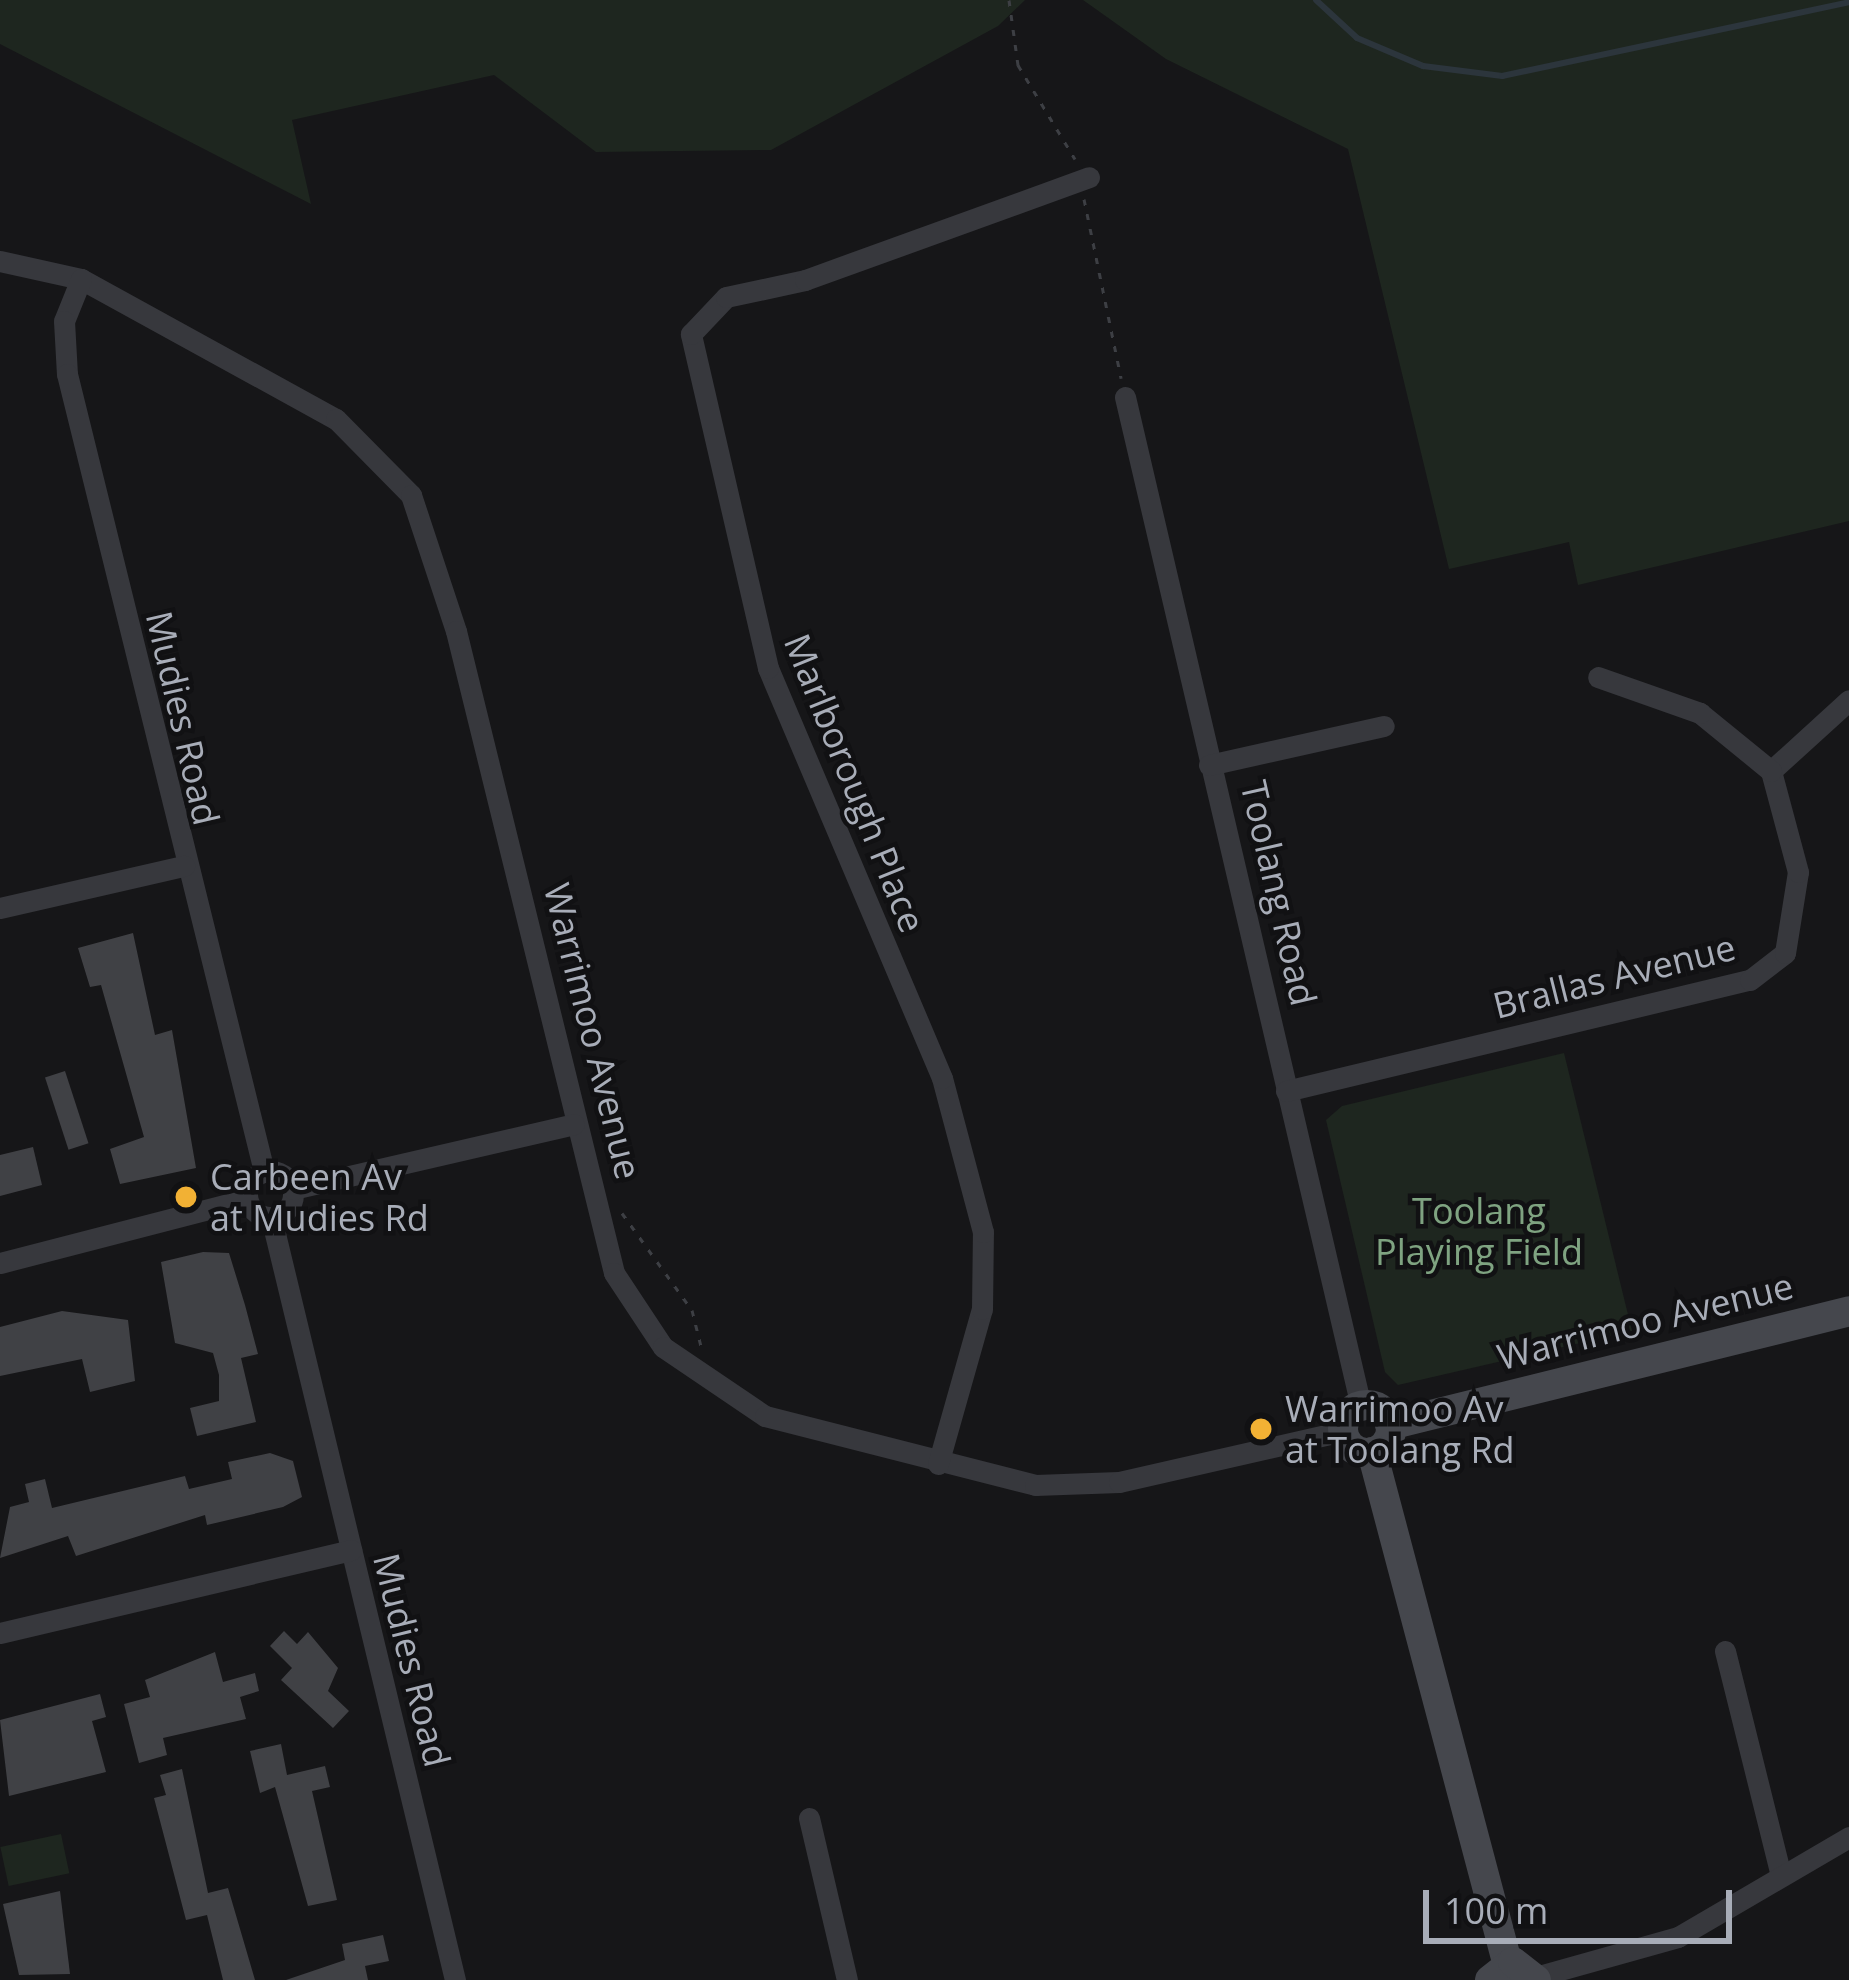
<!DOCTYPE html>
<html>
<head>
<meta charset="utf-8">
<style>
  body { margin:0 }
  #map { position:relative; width:1849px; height:1980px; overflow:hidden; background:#161618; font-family:"Open Sans",sans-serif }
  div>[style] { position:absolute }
  .green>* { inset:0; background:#1e261f; transform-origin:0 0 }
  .stream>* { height:6px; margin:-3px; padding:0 3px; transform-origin:3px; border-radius:3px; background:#2c353c }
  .building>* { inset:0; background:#404145; transform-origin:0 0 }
  .path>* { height:3px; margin-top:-1.5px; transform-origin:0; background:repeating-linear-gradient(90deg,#3d3f44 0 6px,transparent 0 15px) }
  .street>* { height:21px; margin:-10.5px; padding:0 10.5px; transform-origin:10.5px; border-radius:10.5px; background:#37383d }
  .street>.ring { margin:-10.5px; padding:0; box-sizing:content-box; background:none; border:21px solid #37383d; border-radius:50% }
  .secondary>* { height:30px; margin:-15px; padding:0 15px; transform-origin:15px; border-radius:15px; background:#45474d }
  .secondary>.ring { margin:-15px; padding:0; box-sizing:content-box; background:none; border:30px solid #45474d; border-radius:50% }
  .dots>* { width:33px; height:33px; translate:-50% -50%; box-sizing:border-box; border:6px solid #111113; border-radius:50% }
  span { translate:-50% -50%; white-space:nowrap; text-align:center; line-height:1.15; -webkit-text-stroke:9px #111113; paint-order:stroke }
  .street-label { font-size:36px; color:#a8adb8 }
  .poi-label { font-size:36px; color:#a8adb8 }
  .left { translate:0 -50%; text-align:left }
  .park-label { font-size:36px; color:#7fa381 }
  .scale { position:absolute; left:1423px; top:1890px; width:309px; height:54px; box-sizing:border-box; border:6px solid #a8adb8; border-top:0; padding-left:15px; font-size:36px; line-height:42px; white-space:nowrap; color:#a8adb8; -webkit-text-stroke:9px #111113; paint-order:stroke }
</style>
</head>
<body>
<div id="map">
  <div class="green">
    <i style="clip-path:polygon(0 0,1025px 0,998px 26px,771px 150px,596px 152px,494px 75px,292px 120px,311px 204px,0 44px)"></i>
    <i style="clip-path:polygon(1083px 0,1849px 0,1849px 521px,1578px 585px,1569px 542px,1449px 569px,1348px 149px,1166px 59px)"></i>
    <i style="clip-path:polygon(1564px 1053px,1632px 1331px,1398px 1385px,1385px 1372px,1326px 1120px,1342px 1106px)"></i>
    <i style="left:61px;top:1834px;width:40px;height:62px;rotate:78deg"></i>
  </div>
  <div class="stream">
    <i style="left:1316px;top:0;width:56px;rotate:42.8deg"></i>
    <i style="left:1357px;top:38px;width:72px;rotate:23deg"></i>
    <i style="left:1423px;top:66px;width:80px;rotate:7.2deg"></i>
    <i style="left:1502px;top:76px;width:355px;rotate:-12deg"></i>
  </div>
  <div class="building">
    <i style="clip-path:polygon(133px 933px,155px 1035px,172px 1030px,196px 1168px,120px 1184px,110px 1149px,144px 1137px,101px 985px,90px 987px,78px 948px)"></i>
    <i style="left:65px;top:1071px;width:76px;height:21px;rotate:72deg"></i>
    <i style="clip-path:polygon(33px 1147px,42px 1185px,0 1196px,0 1155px)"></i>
    <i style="clip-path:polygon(203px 1252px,229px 1253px,245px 1305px,258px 1354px,241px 1358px,256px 1422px,197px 1436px,190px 1408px,219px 1401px,219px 1375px,213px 1353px,175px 1343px,161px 1262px)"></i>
    <i style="clip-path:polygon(62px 1311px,128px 1320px,135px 1381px,90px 1392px,82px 1359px,0 1376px,0 1327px)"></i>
    <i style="clip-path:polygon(270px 1453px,293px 1461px,302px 1497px,283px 1507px,207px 1525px,205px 1515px,76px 1556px,68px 1536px,0 1558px,10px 1507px,29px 1502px,25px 1484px,45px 1479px,52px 1508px,185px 1476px,189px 1489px,232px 1479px,228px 1462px)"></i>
    <i style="clip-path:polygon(284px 1631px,297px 1644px,308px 1632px,338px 1668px,328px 1691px,349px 1711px,333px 1728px,281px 1680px,292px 1668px,270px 1646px)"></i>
    <i style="clip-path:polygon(215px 1652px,223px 1682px,255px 1673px,259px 1691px,240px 1697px,246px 1719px,163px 1738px,167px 1755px,139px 1763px,124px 1704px,150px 1697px,145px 1680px)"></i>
    <i style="clip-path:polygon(100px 1694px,106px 1717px,92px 1721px,106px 1772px,9px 1796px,0 1720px)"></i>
    <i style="clip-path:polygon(281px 1744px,287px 1775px,325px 1766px,330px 1787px,312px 1791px,337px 1900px,308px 1906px,275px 1787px,260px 1793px,250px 1751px)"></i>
    <i style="clip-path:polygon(182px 1769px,208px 1893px,228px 1888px,255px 1980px,223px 1980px,207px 1915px,186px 1920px,154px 1798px,166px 1795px,160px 1775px)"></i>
    <i style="clip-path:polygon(60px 1891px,70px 1974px,19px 1975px,3px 1904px)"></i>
    <i style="clip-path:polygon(383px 1935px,389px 1961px,365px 1966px,368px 1980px,286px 1980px,345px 1960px,342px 1944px)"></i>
  </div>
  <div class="path">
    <i style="left:1009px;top:0;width:66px;rotate:82.1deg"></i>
    <i style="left:1018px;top:65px;width:110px;rotate:58.8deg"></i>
    <i style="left:1084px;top:199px;width:183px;rotate:78.3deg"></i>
    <i style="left:622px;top:1213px;width:120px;rotate:54.2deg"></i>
    <i style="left:692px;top:1310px;width:38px;rotate:76deg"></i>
  </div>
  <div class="street">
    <i style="left:0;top:261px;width:83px;rotate:12.5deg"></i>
    <i style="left:81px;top:279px;width:291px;rotate:28.8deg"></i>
    <i style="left:336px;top:419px;width:107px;rotate:45.4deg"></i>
    <i style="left:411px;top:495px;width:143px;rotate:71.7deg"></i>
    <i style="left:456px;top:631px;width:661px;rotate:76.17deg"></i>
    <i style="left:614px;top:1273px;width:89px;rotate:56.5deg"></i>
    <i style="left:663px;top:1347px;width:123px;rotate:34.1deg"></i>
    <i style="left:765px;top:1416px;width:279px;rotate:14.3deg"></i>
    <i style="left:1035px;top:1485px;width:84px;rotate:-2deg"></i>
    <i style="left:1119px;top:1482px;width:230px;rotate:-12.8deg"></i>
    <i style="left:81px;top:279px;width:45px;rotate:112deg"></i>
    <i style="left:64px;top:321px;width:53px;rotate:86.8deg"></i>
    <i style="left:67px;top:374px;width:821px;rotate:76.12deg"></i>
    <i style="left:1125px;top:397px;width:1036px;rotate:76.84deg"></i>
    <i style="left:1209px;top:765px;width:179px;rotate:-12.6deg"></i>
    <i style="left:1771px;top:771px;width:105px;rotate:-42.3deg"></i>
    <i style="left:0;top:908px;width:189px;rotate:-12.9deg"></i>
    <i style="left:1286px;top:1091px;width:477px;rotate:-13.5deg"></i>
    <i style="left:1750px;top:980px;width:44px;rotate:-37.6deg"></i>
    <i style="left:1785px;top:953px;width:82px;rotate:-80.9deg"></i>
    <i style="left:1798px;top:872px;width:105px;rotate:-105deg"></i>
    <i style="left:1771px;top:771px;width:92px;rotate:-140.8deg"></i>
    <i style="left:1700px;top:713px;width:108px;rotate:-160.6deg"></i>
    <i class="ring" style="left:247px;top:1171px;width:25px;height:25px"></i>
    <i style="left:293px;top:1189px;width:288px;rotate:-13deg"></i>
    <i style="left:271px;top:1217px;width:785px;rotate:76.44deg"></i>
    <i style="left:0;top:1263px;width:255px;rotate:-14.5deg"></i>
    <i style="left:938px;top:1464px;width:161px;rotate:-74.2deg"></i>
    <i style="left:982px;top:1309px;width:77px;rotate:-89.3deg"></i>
    <i style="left:983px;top:1232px;width:159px;rotate:-104.9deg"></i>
    <i style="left:942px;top:1078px;width:445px;rotate:-113deg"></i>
    <i style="left:768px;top:668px;width:343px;rotate:-103deg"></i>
    <i style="left:691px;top:334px;width:51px;rotate:-46.6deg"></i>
    <i style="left:726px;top:297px;width:81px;rotate:-12.1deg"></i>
    <i style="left:805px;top:280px;width:302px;rotate:-19.9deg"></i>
    <i style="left:0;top:1633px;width:361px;rotate:-13.3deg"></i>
    <i style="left:1725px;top:1651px;width:231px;rotate:76deg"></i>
    <i style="left:809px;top:1818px;width:166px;rotate:76.8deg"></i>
    <i style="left:1535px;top:1977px;width:148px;rotate:-15.6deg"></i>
    <i style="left:1678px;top:1937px;width:198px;rotate:-30.3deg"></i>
  </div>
  <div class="secondary">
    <i class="ring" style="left:1343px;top:1405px;width:18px;height:18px"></i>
    <i style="left:1390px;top:1425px;width:473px;rotate:-13.9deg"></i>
    <i style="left:1372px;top:1452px;width:528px;rotate:75.17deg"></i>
    <i style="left:1490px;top:1980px;width:29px;rotate:-38deg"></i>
    <i style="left:1513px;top:1962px;width:29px;rotate:38deg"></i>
  </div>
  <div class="dots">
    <i style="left:186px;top:1197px;background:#f2b134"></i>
    <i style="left:1261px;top:1429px;background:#f2b134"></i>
  </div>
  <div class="street-label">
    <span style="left:183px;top:718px;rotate:77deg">Mudies Road</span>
    <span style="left:855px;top:783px;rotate:68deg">Marlborough Place</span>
    <span style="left:1279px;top:893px;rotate:77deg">Toolang Road</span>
    <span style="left:1614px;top:976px;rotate:-14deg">Brallas Avenue</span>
    <span style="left:593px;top:1031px;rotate:76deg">Warrimoo Avenue</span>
    <span style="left:1645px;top:1321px;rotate:-14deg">Warrimoo Avenue</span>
    <span style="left:412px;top:1660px;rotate:76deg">Mudies Road</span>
  </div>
  <div class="poi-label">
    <span class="left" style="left:210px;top:1197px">Carbeen Av<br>at Mudies Rd</span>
    <span class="left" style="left:1285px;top:1429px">Warrimoo Av<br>at Toolang Rd</span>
  </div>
  <div class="park-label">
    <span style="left:1479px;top:1231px">Toolang<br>Playing Field</span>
  </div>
  <div class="scale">100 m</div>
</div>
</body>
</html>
